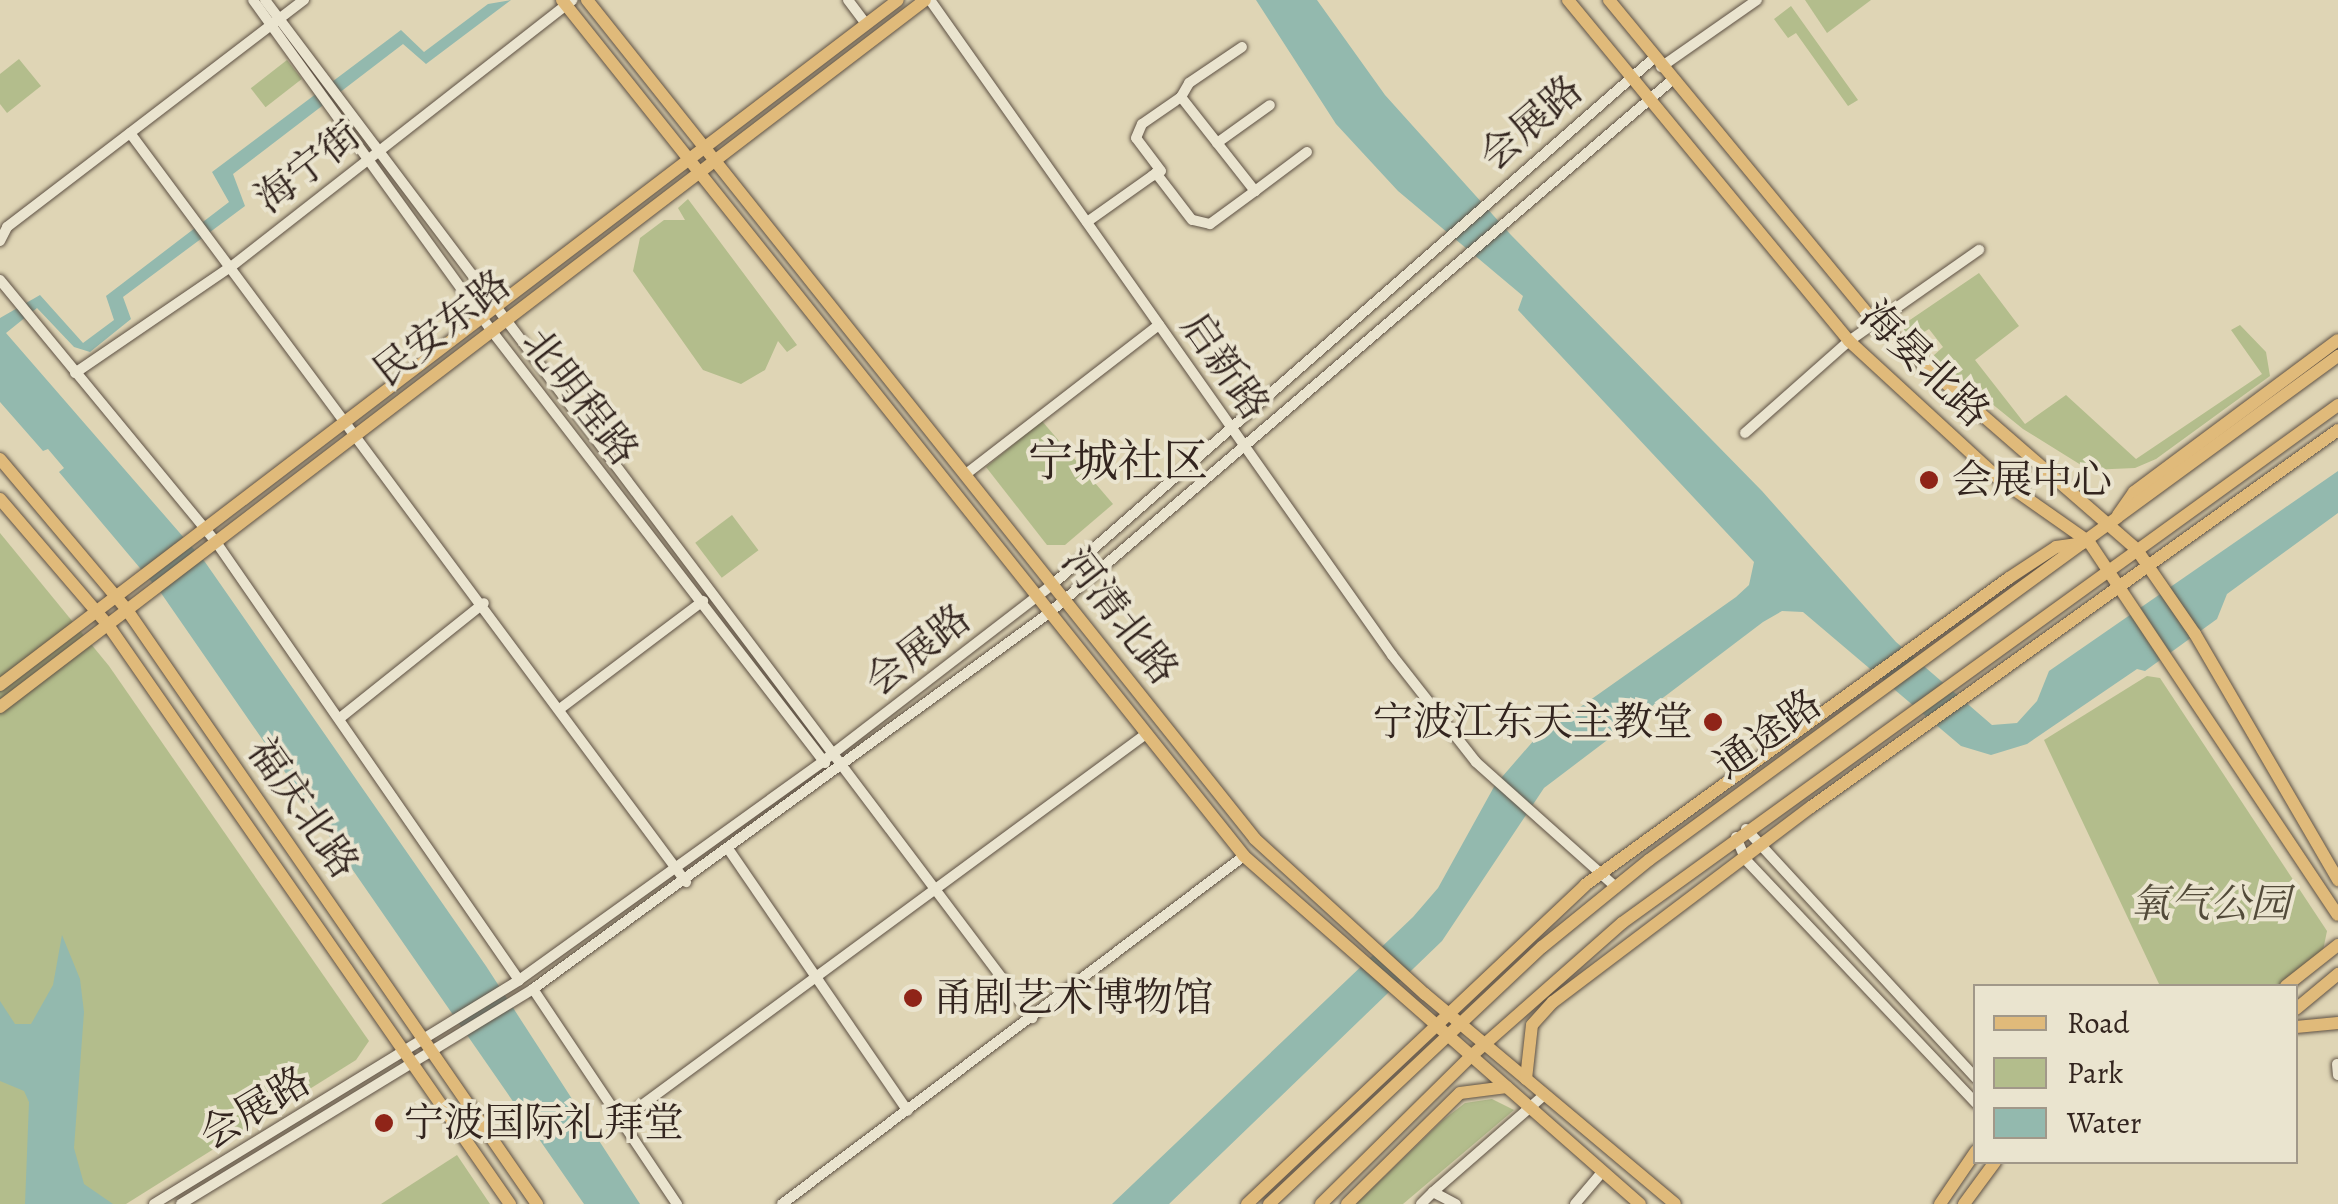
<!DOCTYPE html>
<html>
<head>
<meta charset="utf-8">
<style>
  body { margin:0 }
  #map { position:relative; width:2338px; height:1204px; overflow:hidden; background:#dfd5b5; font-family:Alegreya,"Noto Serif SC",serif }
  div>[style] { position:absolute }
  .green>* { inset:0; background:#b3bd8c; transform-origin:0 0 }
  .water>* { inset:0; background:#93b9ae }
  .roads { filter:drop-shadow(0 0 2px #5e5144) drop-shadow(0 0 2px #5e5144) }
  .minor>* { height:10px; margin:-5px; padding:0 5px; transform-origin:5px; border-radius:5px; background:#eae4cf }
  .major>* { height:12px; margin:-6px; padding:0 6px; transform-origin:6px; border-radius:6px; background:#e0ba7a }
  .dots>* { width:28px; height:28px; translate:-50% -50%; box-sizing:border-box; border:5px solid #eae4cf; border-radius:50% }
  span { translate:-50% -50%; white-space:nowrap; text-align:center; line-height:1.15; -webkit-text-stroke:8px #eae4cf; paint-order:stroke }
  .street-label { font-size:40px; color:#33251f }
  .poi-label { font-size:40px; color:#33251f }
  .left { translate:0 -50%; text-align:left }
  .right { translate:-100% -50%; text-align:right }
  .park-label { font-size:40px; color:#534b3a; font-style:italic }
  .quarter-label { font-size:45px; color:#33251f }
  .legend { position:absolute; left:1973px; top:984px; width:325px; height:180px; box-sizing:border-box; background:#eae4cf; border:2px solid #a19889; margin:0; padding:12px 18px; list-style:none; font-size:30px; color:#33251f }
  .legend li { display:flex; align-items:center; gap:20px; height:50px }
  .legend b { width:50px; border:2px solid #a19889 }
</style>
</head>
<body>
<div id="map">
  <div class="green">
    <i style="clip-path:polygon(1805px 0,1871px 0,1827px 33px)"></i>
    <i style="clip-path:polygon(1791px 6px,1858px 100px,1848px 106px,1796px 33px,1788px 38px,1774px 19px)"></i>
    <i style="clip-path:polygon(19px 59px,41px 86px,7px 113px,0 104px,0 74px)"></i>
    <i style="left:287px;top:60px;width:24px;height:46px;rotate:52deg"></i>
    <i style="clip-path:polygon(688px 199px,797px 345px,787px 352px,778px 341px,765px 370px,741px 384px,703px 370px,633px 271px,640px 238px,664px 220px,685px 220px,678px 208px)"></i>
    <i style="clip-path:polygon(1979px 273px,2019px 326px,1975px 360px,2025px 424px,2066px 395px,2136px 459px,2262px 374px,2231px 330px,2240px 325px,2266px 352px,2270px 376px,2156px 459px,2135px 468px,2089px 470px,2023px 429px,1933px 356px,1943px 347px,1929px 329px,1914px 338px,1904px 331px,1904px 324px)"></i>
    <i style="clip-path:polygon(1042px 421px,1113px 504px,1065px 545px,1047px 545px,986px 467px)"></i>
    <i style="left:732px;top:515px;width:44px;height:46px;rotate:53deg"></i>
    <i style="clip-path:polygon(0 533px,109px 666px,369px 1041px,356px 1060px,126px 1204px,0 1204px)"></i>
    <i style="clip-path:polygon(2147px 676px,2160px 678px,2327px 931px,2320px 965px,2307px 976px,2276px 986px,2160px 986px,2044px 740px)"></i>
    <i style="clip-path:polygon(1492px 1099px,1514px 1110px,1403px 1204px,1356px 1204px,1443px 1120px,1465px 1103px)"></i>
    <i style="clip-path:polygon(457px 1155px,490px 1204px,381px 1204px)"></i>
  </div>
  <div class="water">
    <i style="clip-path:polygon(511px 0,426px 64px,403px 44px,233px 174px,245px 206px,123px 297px,131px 319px,90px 352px,74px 347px,37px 308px,6px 333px,205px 562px,486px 966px,640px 1204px,584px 1204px,161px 593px,59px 472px,64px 468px,48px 449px,43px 451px,0 402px,0 318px,40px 295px,83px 343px,114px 320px,106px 296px,229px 202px,212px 172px,401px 30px,424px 52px,488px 4px)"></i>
    <i style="clip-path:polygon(1256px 0,1317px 0,1385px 95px,1511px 235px,1762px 491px,1896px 642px,1992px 725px,2017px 723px,2037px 701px,2049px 671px,2338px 471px,2338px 513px,2227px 594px,2217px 619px,2145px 671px,2137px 669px,2027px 744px,1991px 755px,1961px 746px,1803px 612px,1782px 611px,1763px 622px,1544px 788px,1442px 941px,1169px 1204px,1112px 1204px,1413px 917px,1438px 888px,1495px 785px,1535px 739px,1736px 597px,1749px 585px,1754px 562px,1518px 310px,1523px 296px,1398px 191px,1336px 124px)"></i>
    <i style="clip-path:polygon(62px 935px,80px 979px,84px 1012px,74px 1148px,84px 1184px,113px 1204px,25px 1204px,29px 1102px,24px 1091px,0 1081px,0 1001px,15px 1024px,31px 1024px,53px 985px)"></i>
  </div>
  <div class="roads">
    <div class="minor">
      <i style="left:253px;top:0;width:407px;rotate:54.2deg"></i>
      <i style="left:491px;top:330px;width:547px;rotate:52.35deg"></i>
      <i style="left:265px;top:0;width:1275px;rotate:53deg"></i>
      <i style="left:848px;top:0;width:30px;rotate:53deg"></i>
      <i style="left:930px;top:0;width:802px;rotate:54.8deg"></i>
      <i style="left:1392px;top:655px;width:136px;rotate:51.9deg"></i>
      <i style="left:1476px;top:762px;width:188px;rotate:41.8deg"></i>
      <i style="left:1661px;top:67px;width:117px;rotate:-34.9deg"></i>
      <i style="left:1181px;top:97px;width:16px;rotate:-60deg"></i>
      <i style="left:1189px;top:83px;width:64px;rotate:-34.2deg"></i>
      <i style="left:130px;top:133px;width:933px;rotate:53.41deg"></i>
      <i style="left:1217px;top:143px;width:65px;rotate:-35.6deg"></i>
      <i style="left:1255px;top:191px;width:65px;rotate:-36.9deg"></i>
      <i style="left:1087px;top:222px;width:80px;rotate:-35.3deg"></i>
      <i style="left:1152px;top:176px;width:5px;rotate:-37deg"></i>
      <i style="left:1156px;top:173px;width:5px;rotate:-22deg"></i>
      <i style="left:1161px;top:171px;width:41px;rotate:-127.1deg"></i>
      <i style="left:1136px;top:138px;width:15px;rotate:-67deg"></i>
      <i style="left:1142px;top:124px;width:47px;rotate:-34.7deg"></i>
      <i style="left:1181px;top:97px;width:120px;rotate:51.8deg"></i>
      <i style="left:1255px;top:191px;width:56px;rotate:143.7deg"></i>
      <i style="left:1210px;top:224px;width:18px;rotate:-167deg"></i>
      <i style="left:1192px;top:220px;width:59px;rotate:-127.5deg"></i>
      <i style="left:0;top:241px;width:16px;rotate:-63deg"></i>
      <i style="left:7px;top:227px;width:374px;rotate:-37.4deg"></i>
      <i style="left:0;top:280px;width:340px;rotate:50.5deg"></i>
      <i style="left:216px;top:542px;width:533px;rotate:55.33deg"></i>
      <i style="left:75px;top:373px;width:190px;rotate:-34.3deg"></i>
      <i style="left:232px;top:266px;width:432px;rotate:-38deg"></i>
      <i style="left:1745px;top:433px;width:139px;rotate:-41.5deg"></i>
      <i style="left:1849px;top:341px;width:159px;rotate:-35deg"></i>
      <i style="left:966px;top:474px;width:244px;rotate:-37.7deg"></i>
      <i style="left:561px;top:708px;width:178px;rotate:-37deg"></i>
      <i style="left:340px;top:718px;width:184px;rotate:-38.6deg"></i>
      <i style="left:1746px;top:829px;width:339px;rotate:47.3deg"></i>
      <i style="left:1736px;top:837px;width:25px;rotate:67deg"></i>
      <i style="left:1746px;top:860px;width:335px;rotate:46.6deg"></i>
      <i style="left:729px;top:850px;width:316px;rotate:55.6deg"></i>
      <i style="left:533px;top:989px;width:259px;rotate:56.2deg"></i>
      <i style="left:2337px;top:1064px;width:11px;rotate:85deg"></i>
      <i style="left:623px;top:1119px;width:649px;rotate:-36.36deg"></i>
      <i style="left:1433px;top:1192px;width:147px;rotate:-41.1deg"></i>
      <i style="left:154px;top:1204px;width:428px;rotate:-31.5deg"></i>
      <i style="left:519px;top:980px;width:373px;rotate:-35.7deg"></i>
      <i style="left:822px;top:762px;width:292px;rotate:-37.6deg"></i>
      <i style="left:1053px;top:584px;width:799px;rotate:-41.19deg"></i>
      <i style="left:181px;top:1204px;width:412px;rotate:-31.4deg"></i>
      <i style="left:533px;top:989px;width:638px;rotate:-36.08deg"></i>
      <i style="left:1049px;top:613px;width:818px;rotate:-40.54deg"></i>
      <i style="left:782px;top:1204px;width:578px;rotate:-36.99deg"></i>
      <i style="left:1421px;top:1204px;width:17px;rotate:-45deg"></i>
      <i style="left:1433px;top:1192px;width:26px;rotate:28deg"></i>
      <i style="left:1575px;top:1204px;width:43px;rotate:-49.7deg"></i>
    </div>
    <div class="major">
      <i style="left:562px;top:0;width:1094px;rotate:51.45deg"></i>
      <i style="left:1244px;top:856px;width:527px;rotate:41.31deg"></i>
      <i style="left:587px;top:0;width:1072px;rotate:51.47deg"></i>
      <i style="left:1255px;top:839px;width:230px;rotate:42.4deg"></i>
      <i style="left:1425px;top:994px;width:326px;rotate:40deg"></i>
      <i style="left:1568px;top:0;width:442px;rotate:50.5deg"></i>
      <i style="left:1849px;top:341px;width:202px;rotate:42.6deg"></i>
      <i style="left:1998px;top:478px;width:111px;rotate:35.1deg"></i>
      <i style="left:2089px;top:542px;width:448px;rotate:56.3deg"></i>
      <i style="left:1609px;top:0;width:416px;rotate:50.5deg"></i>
      <i style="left:1874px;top:321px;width:349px;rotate:41deg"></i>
      <i style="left:2137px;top:550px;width:102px;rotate:55.4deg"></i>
      <i style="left:2195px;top:634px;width:285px;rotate:59.8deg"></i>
      <i style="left:0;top:459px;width:197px;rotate:49.9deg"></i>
      <i style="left:127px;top:610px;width:722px;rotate:55.39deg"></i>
      <i style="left:0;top:499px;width:166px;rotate:49.4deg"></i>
      <i style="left:108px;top:625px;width:705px;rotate:55.23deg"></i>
      <i style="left:2118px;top:515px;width:28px;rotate:-55deg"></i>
      <i style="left:2134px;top:492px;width:254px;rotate:-36.7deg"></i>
      <i style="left:0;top:685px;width:1129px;rotate:-37.34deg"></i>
      <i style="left:0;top:707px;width:1164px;rotate:-37.39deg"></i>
      <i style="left:2286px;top:986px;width:66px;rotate:-38.3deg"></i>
      <i style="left:2296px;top:1009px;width:55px;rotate:-39.8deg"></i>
      <i style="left:2296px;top:1027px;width:42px;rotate:-5.4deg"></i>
      <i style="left:1526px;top:1079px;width:54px;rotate:-83.7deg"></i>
      <i style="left:1532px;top:1025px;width:31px;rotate:-48deg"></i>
      <i style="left:1553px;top:1002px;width:323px;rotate:-37.1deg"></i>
      <i style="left:1811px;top:807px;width:648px;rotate:-35.58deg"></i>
      <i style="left:1247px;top:1204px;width:465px;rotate:-43.3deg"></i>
      <i style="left:1585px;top:885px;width:523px;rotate:-35.91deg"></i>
      <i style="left:2009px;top:578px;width:56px;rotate:-33.4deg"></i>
      <i style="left:2056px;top:547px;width:27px;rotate:-8deg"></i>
      <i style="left:1269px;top:1204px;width:375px;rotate:-43.3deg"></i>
      <i style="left:1542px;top:947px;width:138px;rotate:-39.1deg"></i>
      <i style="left:1649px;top:860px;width:854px;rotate:-36.19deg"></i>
      <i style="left:1321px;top:1204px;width:209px;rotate:-44.6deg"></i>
      <i style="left:1470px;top:1057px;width:203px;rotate:-41.4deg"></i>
      <i style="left:1622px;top:923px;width:884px;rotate:-35.88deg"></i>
      <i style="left:1347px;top:1204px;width:158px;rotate:-44.5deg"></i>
      <i style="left:1460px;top:1093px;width:47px;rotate:-7.3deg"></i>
      <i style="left:1940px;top:1204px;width:64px;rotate:-55.8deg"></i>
      <i style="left:1964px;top:1204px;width:52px;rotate:-53.6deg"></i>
    </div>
  </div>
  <div class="dots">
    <i style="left:1929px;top:480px;background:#8f2418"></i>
    <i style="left:1713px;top:722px;background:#8f2418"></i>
    <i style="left:913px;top:998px;background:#8f2418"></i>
    <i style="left:384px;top:1123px;background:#8f2418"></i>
  </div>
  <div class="street-label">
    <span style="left:1531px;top:123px;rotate:-41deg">会展路</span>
    <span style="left:308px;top:167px;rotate:-38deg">海宁街</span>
    <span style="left:442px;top:328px;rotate:-38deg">民安东路</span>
    <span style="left:1925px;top:364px;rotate:44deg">海晏北路</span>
    <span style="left:1225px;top:366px;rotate:55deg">启新路</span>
    <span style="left:580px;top:397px;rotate:52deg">北明程路</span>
    <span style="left:1120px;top:616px;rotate:52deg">河清北路</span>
    <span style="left:918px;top:650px;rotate:-38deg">会展路</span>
    <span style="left:1768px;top:734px;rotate:-36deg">通途路</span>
    <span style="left:303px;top:808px;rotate:55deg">福庆北路</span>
    <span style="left:255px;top:1108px;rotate:-31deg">会展路</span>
  </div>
  <div class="poi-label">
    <span class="left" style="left:1952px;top:480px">会展中心</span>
    <span class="right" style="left:1693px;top:722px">宁波江东天主教堂</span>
    <span class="left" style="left:933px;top:998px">甬剧艺术博物馆</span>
    <span class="left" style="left:404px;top:1123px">宁波国际礼拜堂</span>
  </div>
  <div class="park-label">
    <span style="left:2210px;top:904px">氧气公园</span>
  </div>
  <div class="quarter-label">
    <span style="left:1118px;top:462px">宁城社区</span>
  </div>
  <ul class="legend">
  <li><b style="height:12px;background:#e0ba7a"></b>Road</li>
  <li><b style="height:28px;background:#b3bd8c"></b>Park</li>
  <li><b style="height:28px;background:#93b9ae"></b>Water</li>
  </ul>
</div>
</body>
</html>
